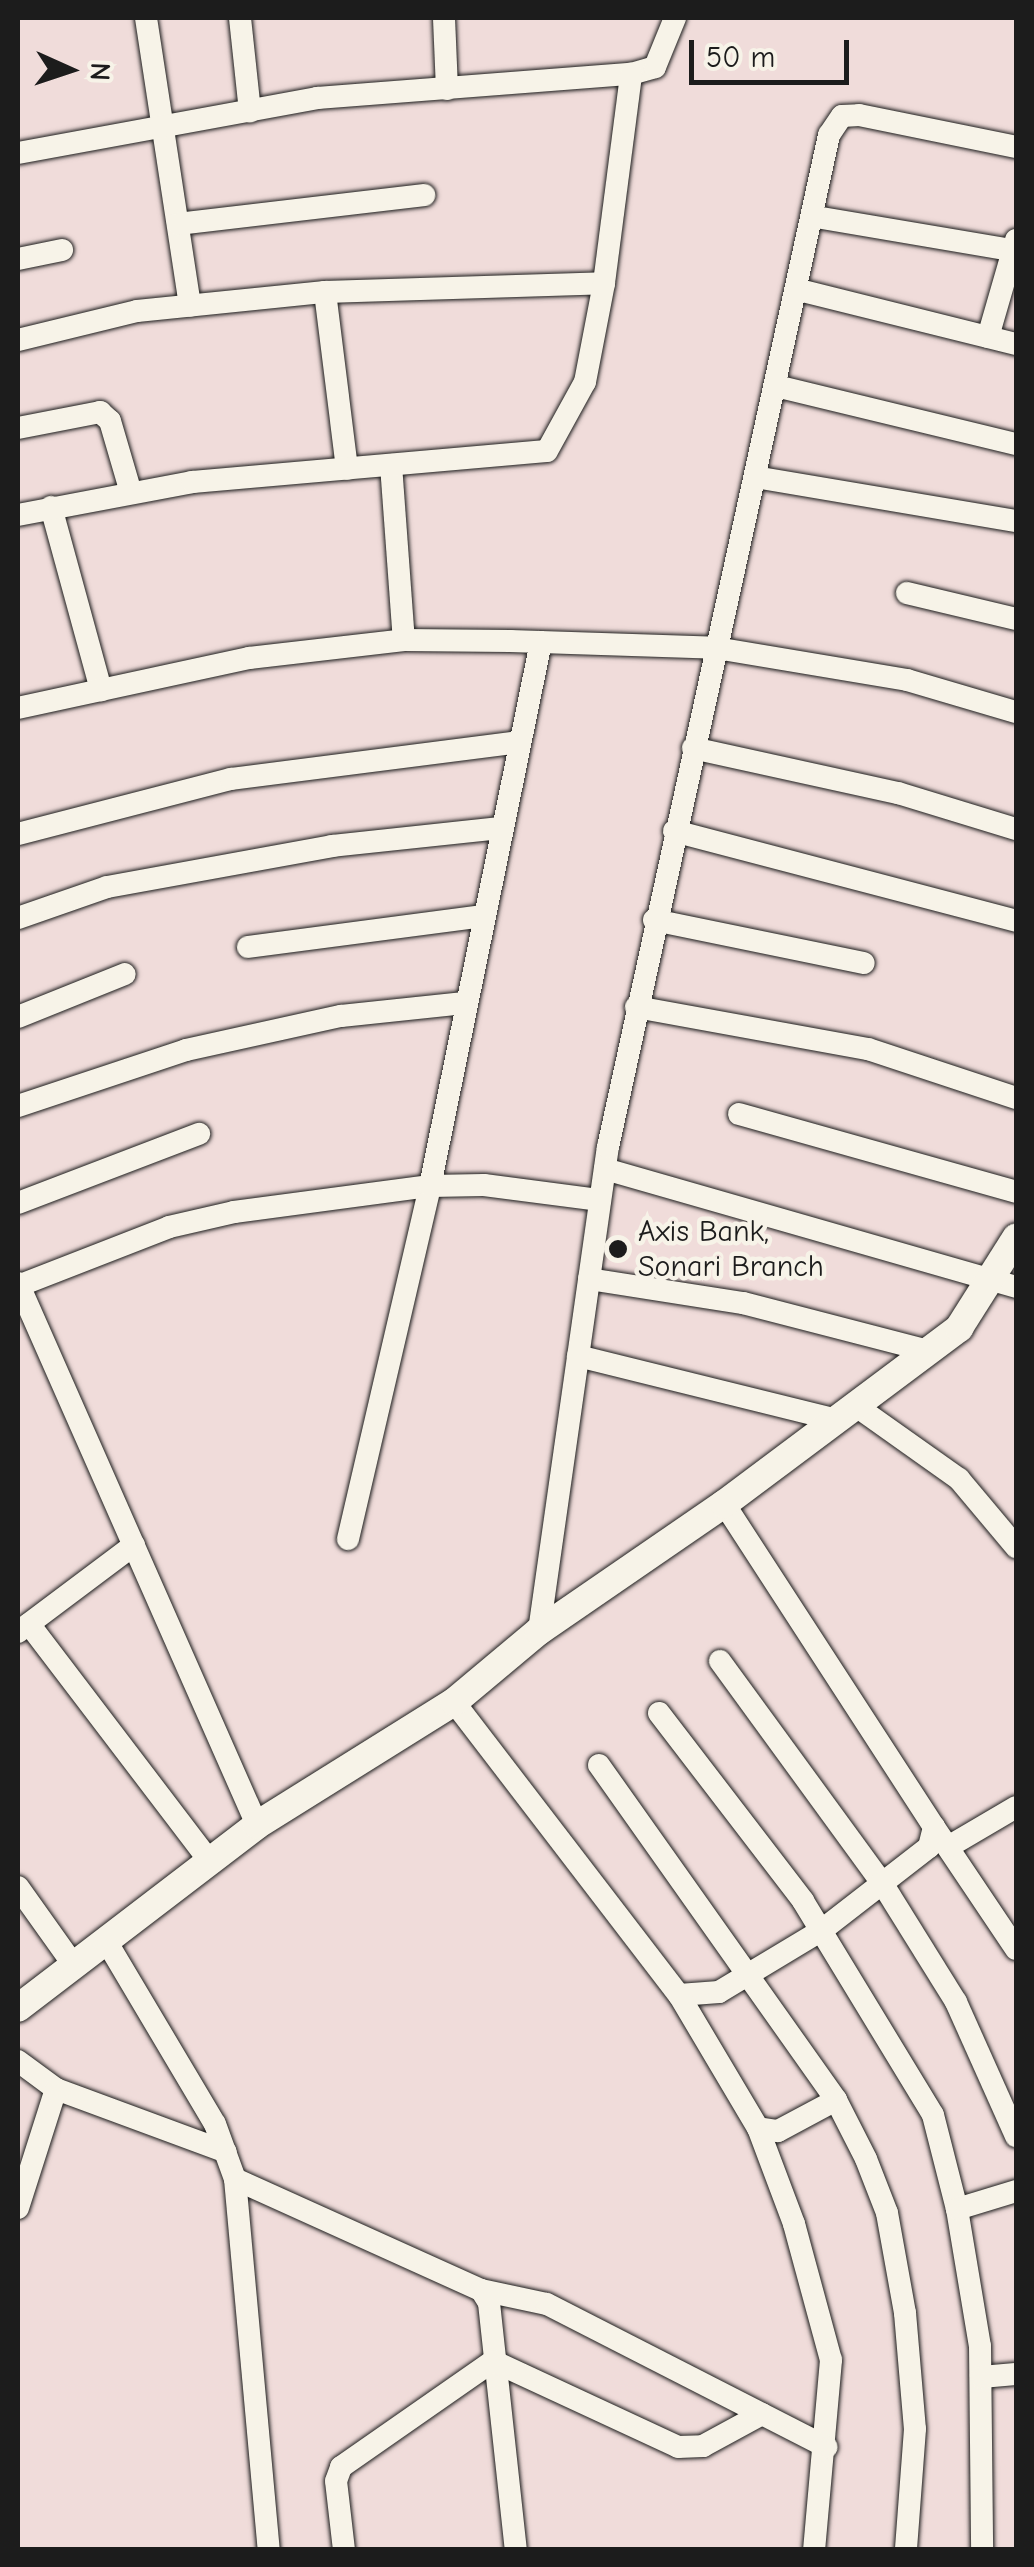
<!DOCTYPE html>
<html>
<head>
<meta charset="utf-8">
<style>
  body { margin:0 }
  #map { position:relative; width:1034px; height:2567px; overflow:hidden; background:#f0dcda; font-family:"Comic Neue",sans-serif }
  div>[style] { position:absolute }
  .roads { filter:drop-shadow(0 0 2px #1c1c1c) drop-shadow(0 0 2px #1c1c1c) }
  .minor>* { height:22px; margin:-11px; padding:0 11px; transform-origin:11px; border-radius:11px; background:#f7f3e8 }
  .major>* { height:28px; margin:-14px; padding:0 14px; transform-origin:14px; border-radius:14px; background:#f7f3e8 }
  .dots>* { width:28px; height:28px; translate:-50% -50%; box-sizing:border-box; border:5px solid #f7f3e8; border-radius:50% }
  span { translate:-50% -50%; white-space:nowrap; text-align:center; line-height:1.15; -webkit-text-stroke:9px #f7f3e8; paint-order:stroke }
  .poi-label { font-size:30px; color:#1c1c1c }
  .left { translate:0 -50%; text-align:left }
  .frame { position:absolute; inset:0; border:20px solid #1c1c1c; pointer-events:none }
  .north { position:absolute; left:20px; top:20px; width:100px; height:100px; -webkit-text-stroke:8px #f7f3e8; paint-order:stroke; rotate:93deg; font-size:28px; font-weight:700; line-height:40px; text-align:center; color:#1c1c1c }
  .north::after { content:''; display:block; margin:auto; width:35px; height:45px; background:#1c1c1c; clip-path:polygon(50% 0,100% 100%,50% 72%,0 100%) }
  .scale { position:absolute; left:689px; top:40px; width:160px; height:45px; box-sizing:border-box; border:5px solid #1c1c1c; border-top:0; padding-left:12px; font-size:30px; line-height:35px; white-space:nowrap; color:#1c1c1c; -webkit-text-stroke:8px #f7f3e8; paint-order:stroke }
</style>
</head>
<body>
<div id="map">
  <div class="roads">
    <div class="minor">
      <i style="left:146px;top:18px;width:291px;rotate:81.3deg"></i>
      <i style="left:240px;top:18px;width:94px;rotate:83.9deg"></i>
      <i style="left:444px;top:18px;width:71px;rotate:87.6deg"></i>
      <i style="left:18px;top:153px;width:304px;rotate:-10.4deg"></i>
      <i style="left:317px;top:98px;width:315px;rotate:-4.4deg"></i>
      <i style="left:631px;top:74px;width:25px;rotate:-16deg"></i>
      <i style="left:655px;top:67px;width:53px;rotate:-67.8deg"></i>
      <i style="left:816px;top:217px;width:203px;rotate:9.6deg"></i>
      <i style="left:178px;top:224px;width:248px;rotate:-6.7deg"></i>
      <i style="left:18px;top:259px;width:45px;rotate:-11.6deg"></i>
      <i style="left:799px;top:290px;width:224px;rotate:14deg"></i>
      <i style="left:325px;top:292px;width:178px;rotate:82.9deg"></i>
      <i style="left:988px;top:337px;width:101px;rotate:-73.9deg"></i>
      <i style="left:18px;top:340px;width:122px;rotate:-13.7deg"></i>
      <i style="left:137px;top:311px;width:189px;rotate:-5.8deg"></i>
      <i style="left:325px;top:292px;width:279px;rotate:-1.8deg"></i>
      <i style="left:604px;top:283px;width:211px;rotate:-82.6deg"></i>
      <i style="left:776px;top:386px;width:247px;rotate:13.6deg"></i>
      <i style="left:18px;top:428px;width:84px;rotate:-11deg"></i>
      <i style="left:100px;top:412px;width:13px;rotate:42deg"></i>
      <i style="left:110px;top:421px;width:75px;rotate:73.7deg"></i>
      <i style="left:391px;top:465px;width:175px;rotate:85.8deg"></i>
      <i style="left:755px;top:477px;width:265px;rotate:9.6deg"></i>
      <i style="left:51px;top:507px;width:190px;rotate:74.7deg"></i>
      <i style="left:18px;top:515px;width:177px;rotate:-10.7deg"></i>
      <i style="left:192px;top:482px;width:356px;rotate:-5deg"></i>
      <i style="left:547px;top:451px;width:79px;rotate:-61.2deg"></i>
      <i style="left:585px;top:382px;width:101px;rotate:-79.1deg"></i>
      <i style="left:907px;top:593px;width:112px;rotate:13.4deg"></i>
      <i style="left:18px;top:708px;width:236px;rotate:-12.2deg"></i>
      <i style="left:249px;top:658px;width:156px;rotate:-6.6deg"></i>
      <i style="left:404px;top:640px;width:106px;rotate:0.5deg"></i>
      <i style="left:510px;top:641px;width:206px;rotate:1.9deg"></i>
      <i style="left:716px;top:648px;width:194px;rotate:9.5deg"></i>
      <i style="left:907px;top:680px;width:114px;rotate:16.4deg"></i>
      <i style="left:693px;top:748px;width:210px;rotate:12.4deg"></i>
      <i style="left:898px;top:793px;width:123px;rotate:17deg"></i>
      <i style="left:674px;top:831px;width:354px;rotate:14.7deg"></i>
      <i style="left:18px;top:834px;width:220px;rotate:-14.5deg"></i>
      <i style="left:231px;top:779px;width:290px;rotate:-7.3deg"></i>
      <i style="left:18px;top:918px;width:94px;rotate:-19.2deg"></i>
      <i style="left:107px;top:887px;width:229px;rotate:-10.3deg"></i>
      <i style="left:332px;top:846px;width:170px;rotate:-6.1deg"></i>
      <i style="left:654px;top:920px;width:214px;rotate:11.6deg"></i>
      <i style="left:248px;top:947px;width:236px;rotate:-7.5deg"></i>
      <i style="left:636px;top:1007px;width:236px;rotate:10.3deg"></i>
      <i style="left:868px;top:1049px;width:156px;rotate:18.3deg"></i>
      <i style="left:18px;top:1017px;width:115px;rotate:-21.9deg"></i>
      <i style="left:18px;top:1106px;width:177px;rotate:-18.4deg"></i>
      <i style="left:186px;top:1050px;width:159px;rotate:-12.4deg"></i>
      <i style="left:341px;top:1016px;width:124px;rotate:-6deg"></i>
      <i style="left:739px;top:1114px;width:288px;rotate:15.7deg"></i>
      <i style="left:605px;top:1169px;width:428px;rotate:16deg"></i>
      <i style="left:18px;top:1203px;width:194px;rotate:-20.9deg"></i>
      <i style="left:589px;top:1279px;width:156px;rotate:8.9deg"></i>
      <i style="left:743px;top:1303px;width:192px;rotate:14.5deg"></i>
      <i style="left:18px;top:1283px;width:592px;rotate:66.2deg"></i>
      <i style="left:18px;top:1286px;width:162px;rotate:-21.3deg"></i>
      <i style="left:169px;top:1227px;width:67px;rotate:-13deg"></i>
      <i style="left:234px;top:1212px;width:198px;rotate:-7.6deg"></i>
      <i style="left:430px;top:1186px;width:54px;rotate:-1.1deg"></i>
      <i style="left:484px;top:1185px;width:117px;rotate:7.4deg"></i>
      <i style="left:578px;top:1356px;width:266px;rotate:13.9deg"></i>
      <i style="left:856px;top:1406px;width:126px;rotate:35.3deg"></i>
      <i style="left:959px;top:1479px;width:89px;rotate:50deg"></i>
      <i style="left:348px;top:1539px;width:362px;rotate:-76.9deg"></i>
      <i style="left:430px;top:1186px;width:555px;rotate:-78.47deg"></i>
      <i style="left:29px;top:1624px;width:299px;rotate:52.7deg"></i>
      <i style="left:539px;top:1631px;width:489px;rotate:-81.9deg"></i>
      <i style="left:608px;top:1147px;width:1036px;rotate:-77.68deg"></i>
      <i style="left:829px;top:135px;width:23px;rotate:-56deg"></i>
      <i style="left:842px;top:116px;width:17px;rotate:-3deg"></i>
      <i style="left:859px;top:115px;width:160px;rotate:11.5deg"></i>
      <i style="left:18px;top:1632px;width:145px;rotate:-36.9deg"></i>
      <i style="left:720px;top:1661px;width:275px;rotate:53.9deg"></i>
      <i style="left:882px;top:1883px;width:140px;rotate:58.1deg"></i>
      <i style="left:956px;top:2002px;width:147px;rotate:65.9deg"></i>
      <i style="left:454px;top:1702px;width:369px;rotate:52.5deg"></i>
      <i style="left:679px;top:1995px;width:40px;rotate:-4.3deg"></i>
      <i style="left:719px;top:1992px;width:120px;rotate:-31deg"></i>
      <i style="left:822px;top:1930px;width:135px;rotate:-37.8deg"></i>
      <i style="left:929px;top:1847px;width:21px;rotate:-76deg"></i>
      <i style="left:934px;top:1827px;width:385px;rotate:-123deg"></i>
      <i style="left:659px;top:1713px;width:237px;rotate:52.5deg"></i>
      <i style="left:803px;top:1901px;width:250px;rotate:58.7deg"></i>
      <i style="left:933px;top:2115px;width:97px;rotate:75.7deg"></i>
      <i style="left:957px;top:2209px;width:139px;rotate:80.5deg"></i>
      <i style="left:980px;top:2346px;width:204px;rotate:89.4deg"></i>
      <i style="left:599px;top:1765px;width:410px;rotate:54.7deg"></i>
      <i style="left:836px;top:2100px;width:66px;rotate:63deg"></i>
      <i style="left:866px;top:2159px;width:58px;rotate:68.7deg"></i>
      <i style="left:887px;top:2213px;width:102px;rotate:79.8deg"></i>
      <i style="left:905px;top:2313px;width:116px;rotate:85.1deg"></i>
      <i style="left:915px;top:2429px;width:121px;rotate:94.3deg"></i>
      <i style="left:934px;top:1827px;width:147px;rotate:56.1deg"></i>
      <i style="left:948px;top:1847px;width:79px;rotate:-30.5deg"></i>
      <i style="left:18px;top:1887px;width:98px;rotate:54.5deg"></i>
      <i style="left:108px;top:1944px;width:209px;rotate:59.3deg"></i>
      <i style="left:215px;top:2124px;width:59px;rotate:70deg"></i>
      <i style="left:235px;top:2179px;width:373px;rotate:84.8deg"></i>
      <i style="left:679px;top:1995px;width:155px;rotate:59.3deg"></i>
      <i style="left:758px;top:2128px;width:20px;rotate:9deg"></i>
      <i style="left:778px;top:2131px;width:66px;rotate:-28.1deg"></i>
      <i style="left:18px;top:2061px;width:47px;rotate:36.4deg"></i>
      <i style="left:56px;top:2089px;width:181px;rotate:20.3deg"></i>
      <i style="left:758px;top:2128px;width:103px;rotate:69.4deg"></i>
      <i style="left:794px;top:2224px;width:141px;rotate:74.8deg"></i>
      <i style="left:831px;top:2360px;width:191px;rotate:95.1deg"></i>
      <i style="left:235px;top:2179px;width:270px;rotate:24.3deg"></i>
      <i style="left:481px;top:2290px;width:15px;rotate:58deg"></i>
      <i style="left:489px;top:2303px;width:248px;rotate:83.8deg"></i>
      <i style="left:18px;top:2208px;width:125px;rotate:-72.3deg"></i>
      <i style="left:957px;top:2209px;width:62px;rotate:-17deg"></i>
      <i style="left:481px;top:2290px;width:67px;rotate:12deg"></i>
      <i style="left:547px;top:2304px;width:314px;rotate:27.1deg"></i>
      <i style="left:981px;top:2377px;width:35px;rotate:-5deg"></i>
      <i style="left:344px;top:2550px;width:69px;rotate:-96.6deg"></i>
      <i style="left:336px;top:2481px;width:15px;rotate:-70deg"></i>
      <i style="left:341px;top:2467px;width:185px;rotate:-34.9deg"></i>
      <i style="left:493px;top:2361px;width:204px;rotate:24.9deg"></i>
      <i style="left:678px;top:2447px;width:25px;rotate:-2deg"></i>
      <i style="left:703px;top:2446px;width:67px;rotate:-28.5deg"></i>
    </div>
    <div class="major">
      <i style="left:18px;top:2008px;width:301px;rotate:-37.4deg"></i>
      <i style="left:257px;top:1825px;width:232px;rotate:-32deg"></i>
      <i style="left:454px;top:1702px;width:111px;rotate:-39.9deg"></i>
      <i style="left:539px;top:1631px;width:224px;rotate:-34.5deg"></i>
      <i style="left:724px;top:1504px;width:294px;rotate:-36.8deg"></i>
      <i style="left:959px;top:1328px;width:107px;rotate:-57.7deg"></i>
    </div>
  </div>
  <div class="dots">
    <i style="left:618px;top:1249px;background:#1c1c1c"></i>
  </div>
  <div class="poi-label">
    <span class="left" style="left:638px;top:1249px">Axis Bank,<br>Sonari Branch</span>
  </div>
  <div class="frame"></div>
  <div class="north">N</div>
  <div class="scale">50 m</div>
</div>
</body>
</html>
